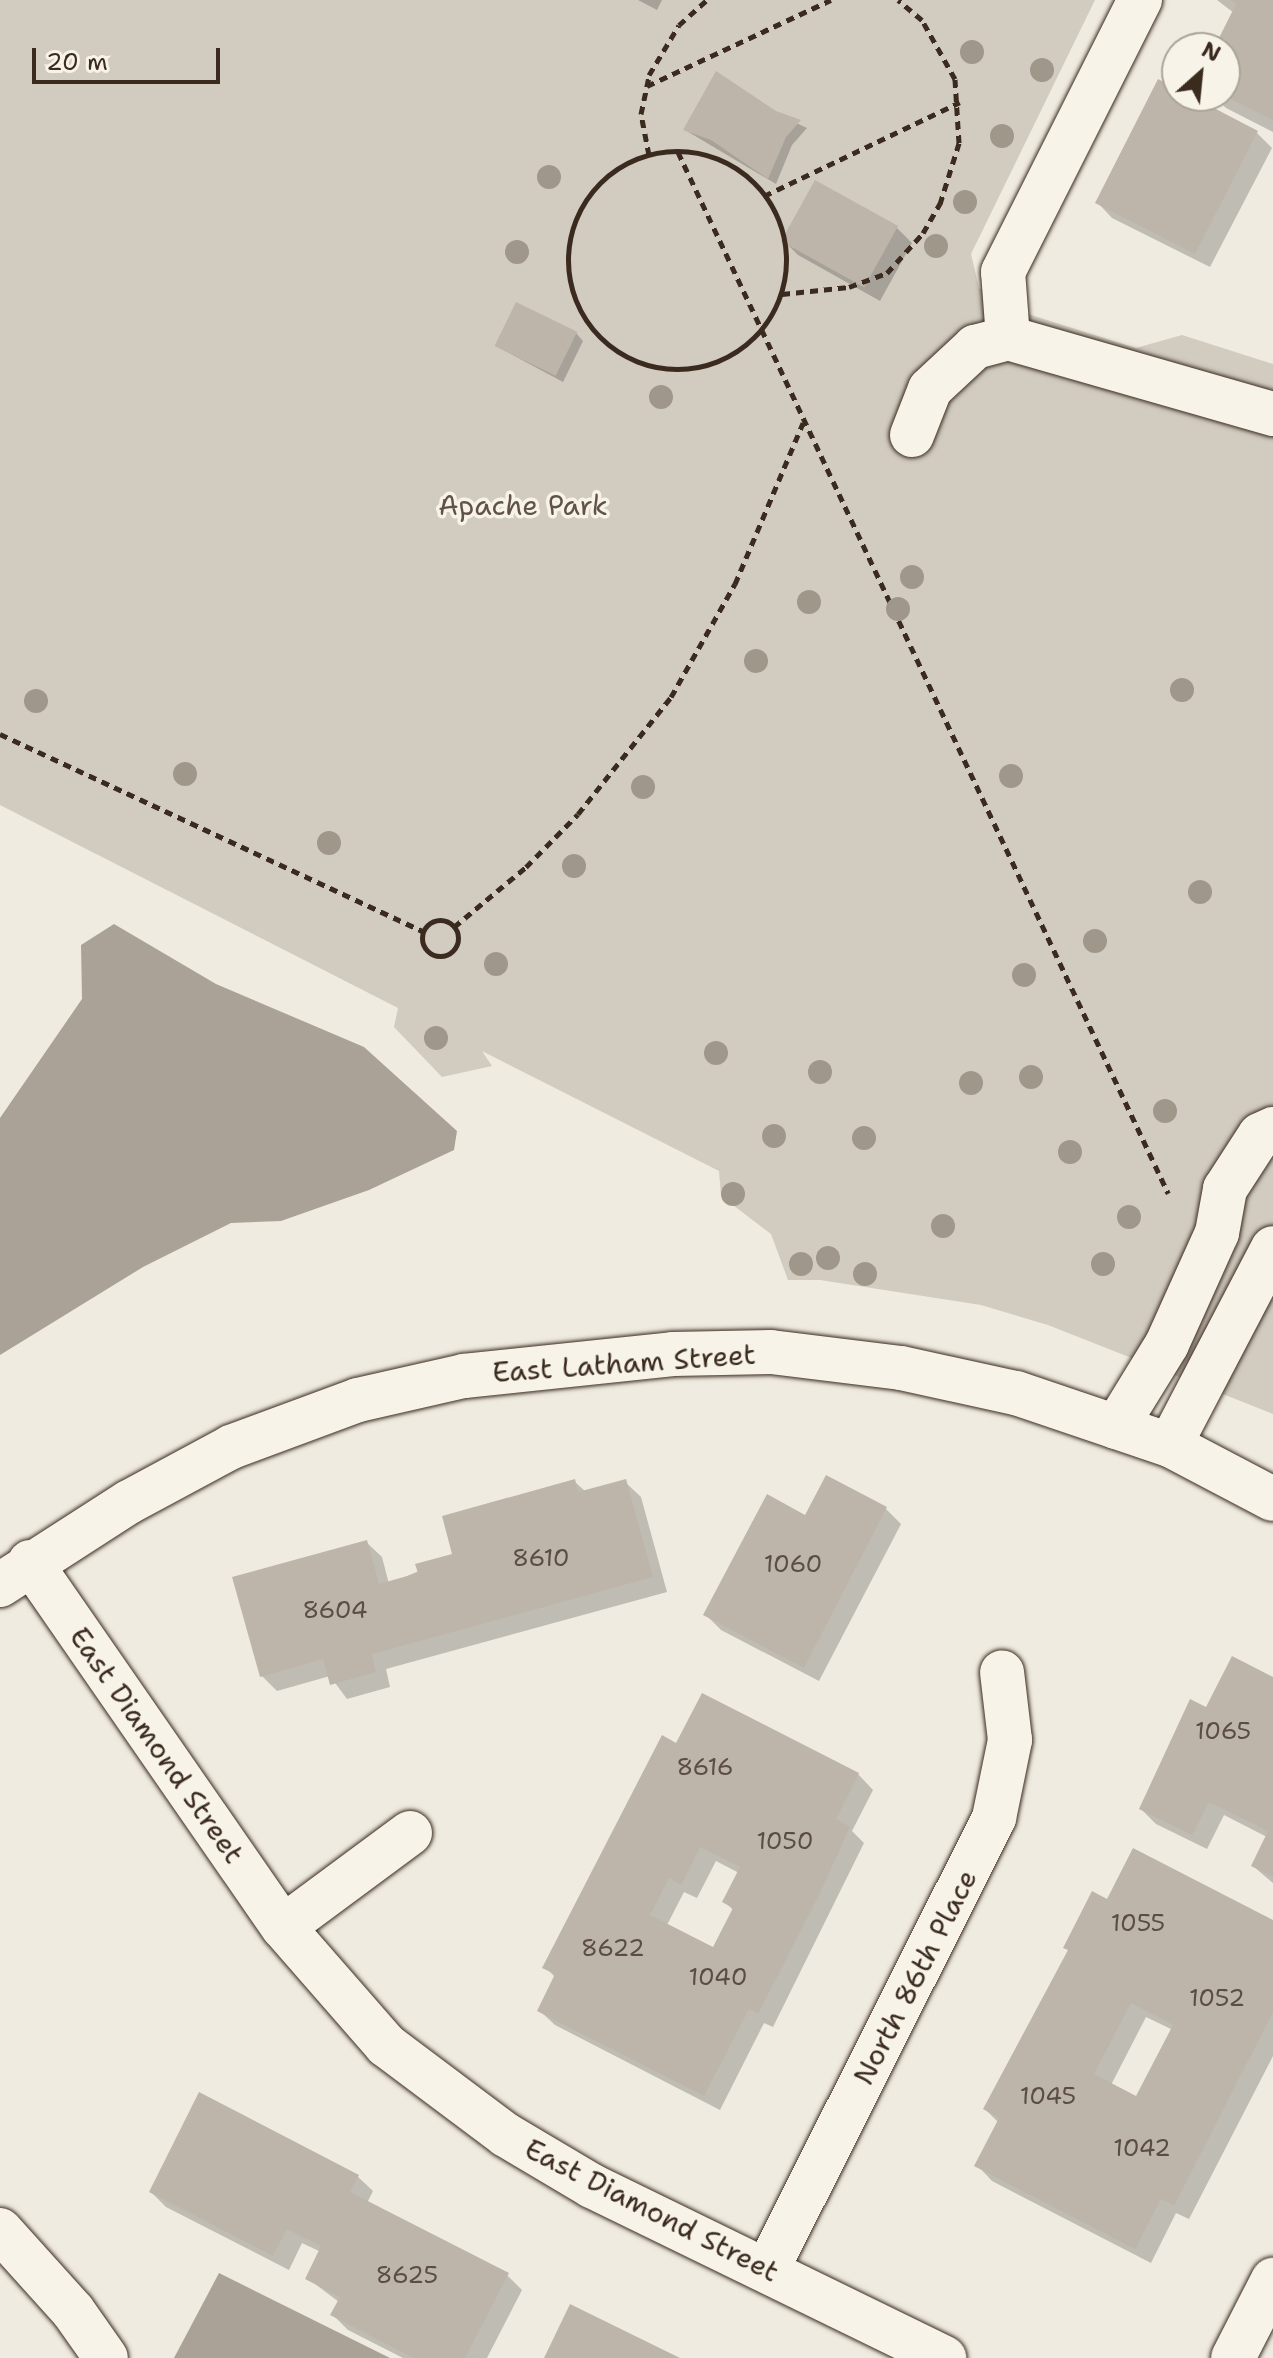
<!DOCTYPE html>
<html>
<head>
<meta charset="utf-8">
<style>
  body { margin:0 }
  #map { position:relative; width:1273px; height:2358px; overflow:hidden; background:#efebe0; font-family:"Shantell Sans",sans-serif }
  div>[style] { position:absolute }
  .green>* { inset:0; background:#d1cbc0 }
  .water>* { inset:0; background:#aaa296 }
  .shadow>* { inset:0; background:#0003 }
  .building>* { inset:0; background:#bdb5aa; transform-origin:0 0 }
  .path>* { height:5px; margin-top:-2.5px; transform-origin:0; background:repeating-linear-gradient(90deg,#3b2a1e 0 8px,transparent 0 14px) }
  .path>.ring { margin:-2.5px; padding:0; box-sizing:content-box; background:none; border:5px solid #3b2a1e; border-radius:50% }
  .roads { filter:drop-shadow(0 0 2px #3b2a1e) drop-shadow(0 0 2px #3b2a1e) }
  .minor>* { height:44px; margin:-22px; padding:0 22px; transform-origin:22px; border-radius:22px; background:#f7f3e8 }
  .trees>* { width:24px; height:24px; margin:-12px; border-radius:50%; background:#a0978b }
  span { translate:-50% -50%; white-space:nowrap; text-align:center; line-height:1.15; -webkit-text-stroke:7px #f7f3e8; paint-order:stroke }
  .number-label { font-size:24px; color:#5c4d41 }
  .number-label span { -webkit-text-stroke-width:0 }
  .park-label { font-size:28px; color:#605246 }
  .street-label { font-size:28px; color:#3b2a1e }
  .north { position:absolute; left:1161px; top:32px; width:80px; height:80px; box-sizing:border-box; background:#f7f3e8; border:2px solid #aca397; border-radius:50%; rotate:27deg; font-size:22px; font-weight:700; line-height:32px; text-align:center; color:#3b2a1e }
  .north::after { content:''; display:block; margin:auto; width:28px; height:36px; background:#3b2a1e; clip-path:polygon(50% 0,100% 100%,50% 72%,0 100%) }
  .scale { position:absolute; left:32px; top:48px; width:188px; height:36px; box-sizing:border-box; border:4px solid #3b2a1e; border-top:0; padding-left:10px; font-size:24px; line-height:28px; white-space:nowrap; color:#3b2a1e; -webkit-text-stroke:6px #f7f3e8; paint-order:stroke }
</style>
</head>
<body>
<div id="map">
  <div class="green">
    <i style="clip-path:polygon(0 0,1095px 0,971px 254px,979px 288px,1031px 315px,1136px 348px,1182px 335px,1273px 364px,1273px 1414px,1048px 1325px,981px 1305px,820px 1280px,788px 1280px,771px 1234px,721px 1196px,719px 1171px,482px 1051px,492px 1066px,442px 1077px,394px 1027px,398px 1008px,0 805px)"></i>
  </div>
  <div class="water">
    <i style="clip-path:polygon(114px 924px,216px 984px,364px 1047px,457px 1131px,454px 1150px,369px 1190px,281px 1221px,231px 1223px,143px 1267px,0 1355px,0 1118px,82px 999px,81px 945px)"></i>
    <i style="clip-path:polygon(219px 2273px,390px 2358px,174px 2358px)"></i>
  </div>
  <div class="shadow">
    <i style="clip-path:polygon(638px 0,662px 0,657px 10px)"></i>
    <i style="clip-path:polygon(1217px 0,1273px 0,1273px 132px,1226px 108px,1213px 96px,1225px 96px,1225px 48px,1217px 48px,1234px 13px)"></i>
    <i style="clip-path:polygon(1177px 91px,1177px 96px,1257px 133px,1272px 148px,1210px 267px,1112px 218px,1097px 202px)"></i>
    <i style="clip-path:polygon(775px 113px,807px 128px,792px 145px,776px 184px,685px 130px)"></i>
    <i style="clip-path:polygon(815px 183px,897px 228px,912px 243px,880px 301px,798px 255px,783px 240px)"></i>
    <i style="clip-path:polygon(576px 333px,583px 341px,563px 382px,496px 346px)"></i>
    <i style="clip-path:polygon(574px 1481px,586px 1492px,625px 1482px,641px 1497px,667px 1592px,386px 1669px,390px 1687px,347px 1699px,330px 1676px,277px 1691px,262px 1676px,366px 1542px,382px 1557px,389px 1584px,455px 1555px)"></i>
    <i style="clip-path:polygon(886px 1509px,901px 1524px,819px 1681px,721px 1630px,706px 1615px,806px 1517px)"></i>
    <i style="clip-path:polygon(1273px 1679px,1273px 1883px,1253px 1866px,1267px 1837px,1224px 1815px,1207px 1849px,1156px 1824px,1141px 1809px,1207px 1710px)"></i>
    <i style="clip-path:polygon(evenodd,677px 1745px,858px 1774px,873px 1790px,852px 1831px,864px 1843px,773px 2027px,764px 2023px,720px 2110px,555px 2025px,539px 2010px,556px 1978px,545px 1967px,677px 1745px,716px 1861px,739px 1873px,725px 1902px,734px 1911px,714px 1949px,667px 1925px,684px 1892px,697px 1898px,716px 1861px)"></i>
    <i style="clip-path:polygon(evenodd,1108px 1902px,1273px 1923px,1273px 2056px,1189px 2219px,1176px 2213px,1151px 2263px,992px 2181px,977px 2165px,999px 2123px,985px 2109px,1108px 1902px,1146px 2017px,1173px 2030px,1137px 2098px,1111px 2085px,1146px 2017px)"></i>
    <i style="clip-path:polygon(357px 2176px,373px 2191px,367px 2203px,507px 2275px,522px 2290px,487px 2358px,403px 2358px,348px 2330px,333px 2315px,339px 2302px,307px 2278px,321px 2252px,302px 2243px,289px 2270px,166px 2207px,151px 2192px)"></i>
  </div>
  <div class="building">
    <i style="clip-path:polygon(1230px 0,1273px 0,1273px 120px,1225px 96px,1225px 48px,1214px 48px,1236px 4px)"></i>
    <i style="clip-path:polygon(716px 71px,776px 111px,801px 120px,786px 137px,768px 179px,711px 140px,683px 130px)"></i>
    <i style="clip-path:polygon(1158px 79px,1177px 89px,1177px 96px,1191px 96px,1258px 131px,1195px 254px,1095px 203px)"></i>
    <i style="left:815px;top:180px;width:95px;height:70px;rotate:29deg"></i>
    <i style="left:516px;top:302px;width:68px;height:49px;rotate:26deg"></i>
    <i style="clip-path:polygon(826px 1475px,887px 1507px,804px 1668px,703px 1615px,767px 1494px,805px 1515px)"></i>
    <i style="clip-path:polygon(575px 1479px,578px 1492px,626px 1479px,653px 1577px,372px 1654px,376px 1672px,330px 1685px,323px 1659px,260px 1677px,232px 1577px,367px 1540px,379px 1584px,418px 1573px,415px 1564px,452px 1554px,442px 1516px)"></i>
    <i style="clip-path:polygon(1232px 1656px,1273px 1677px,1273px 1877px,1251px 1866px,1268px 1831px,1209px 1802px,1192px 1835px,1139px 1809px,1190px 1699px,1206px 1707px)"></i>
    <i style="clip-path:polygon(evenodd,702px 1693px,859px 1773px,836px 1819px,850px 1827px,820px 1893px,758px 2014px,749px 2009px,704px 2096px,537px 2011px,555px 1974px,542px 1968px,662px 1735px,676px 1743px,702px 1693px,700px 1847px,740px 1867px,722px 1902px,733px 1908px,713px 1947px,650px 1915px,669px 1878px,681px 1885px,700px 1847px)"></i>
    <i style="clip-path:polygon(evenodd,1133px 1848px,1273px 1920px,1273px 2012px,1174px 2206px,1161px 2199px,1135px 2249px,974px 2166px,999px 2118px,983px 2109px,1068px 1950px,1063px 1948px,1092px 1891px,1107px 1899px,1133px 1848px,1131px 2003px,1173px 2025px,1136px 2096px,1094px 2074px,1131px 2003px)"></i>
    <i style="clip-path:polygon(199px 2092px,359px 2175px,350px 2192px,509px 2273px,465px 2358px,414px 2358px,330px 2315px,340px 2297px,305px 2279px,321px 2246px,287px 2229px,273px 2256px,149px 2192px)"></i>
    <i style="clip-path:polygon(570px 2304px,680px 2358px,544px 2358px)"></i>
  </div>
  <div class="path">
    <i style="left:647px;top:86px;width:203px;rotate:-25.1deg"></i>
    <i class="ring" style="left:568px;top:151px;width:213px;height:213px"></i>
    <i style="left:678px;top:152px;width:1151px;rotate:64.79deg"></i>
    <i style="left:649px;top:155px;width:42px;rotate:-101deg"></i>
    <i style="left:641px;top:114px;width:40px;rotate:-78deg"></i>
    <i style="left:649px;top:75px;width:58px;rotate:-59deg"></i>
    <i style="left:679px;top:25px;width:38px;rotate:-42deg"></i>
    <i style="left:764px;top:196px;width:217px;rotate:-25.6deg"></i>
    <i style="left:782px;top:294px;width:67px;rotate:-6deg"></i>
    <i style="left:849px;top:287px;width:40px;rotate:-20.2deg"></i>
    <i style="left:887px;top:273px;width:54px;rotate:-48deg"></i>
    <i style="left:923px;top:233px;width:34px;rotate:-60deg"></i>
    <i style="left:940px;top:204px;width:64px;rotate:-72.7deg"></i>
    <i style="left:959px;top:143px;width:64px;rotate:-93.6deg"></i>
    <i style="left:955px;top:79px;width:68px;rotate:-119.2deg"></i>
    <i style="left:922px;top:20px;width:31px;rotate:-140deg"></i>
    <i style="left:0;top:734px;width:467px;rotate:25deg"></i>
    <i class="ring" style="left:422px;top:920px;width:31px;height:31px"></i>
    <i style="left:454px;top:927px;width:94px;rotate:-39.8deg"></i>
    <i style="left:526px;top:867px;width:74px;rotate:-45.5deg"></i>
    <i style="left:578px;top:814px;width:149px;rotate:-51.5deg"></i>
    <i style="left:671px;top:697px;width:130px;rotate:-60.5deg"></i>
    <i style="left:735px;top:584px;width:175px;rotate:-67.1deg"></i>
  </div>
  <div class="roads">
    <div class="minor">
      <i style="left:1008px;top:338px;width:66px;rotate:-94.3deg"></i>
      <i style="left:1003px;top:272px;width:305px;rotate:-63.3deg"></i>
      <i style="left:912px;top:435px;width:49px;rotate:-68.6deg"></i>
      <i style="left:930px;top:389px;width:62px;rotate:-43deg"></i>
      <i style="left:975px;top:347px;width:34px;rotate:-15deg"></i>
      <i style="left:1008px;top:338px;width:276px;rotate:16deg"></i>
      <i style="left:1116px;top:1427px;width:97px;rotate:-58.4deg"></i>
      <i style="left:1167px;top:1344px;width:122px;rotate:-65.8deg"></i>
      <i style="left:1217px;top:1233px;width:45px;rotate:-79.7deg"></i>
      <i style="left:1225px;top:1189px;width:64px;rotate:-57.1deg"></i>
      <i style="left:1260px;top:1135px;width:14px;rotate:-25deg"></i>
      <i style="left:1170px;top:1445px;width:222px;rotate:-62.4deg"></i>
      <i style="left:30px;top:1562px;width:444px;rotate:55.3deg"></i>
      <i style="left:283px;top:1927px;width:157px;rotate:48.9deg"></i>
      <i style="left:386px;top:2045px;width:150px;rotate:36.9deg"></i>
      <i style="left:506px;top:2135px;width:100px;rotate:30.7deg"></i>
      <i style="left:592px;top:2186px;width:392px;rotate:26deg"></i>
      <i style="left:0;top:1585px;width:153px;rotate:-32.8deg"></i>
      <i style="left:129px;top:1502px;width:116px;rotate:-28.3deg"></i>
      <i style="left:231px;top:1447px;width:135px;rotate:-20.3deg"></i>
      <i style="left:358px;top:1400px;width:109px;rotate:-12.8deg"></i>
      <i style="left:464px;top:1376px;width:210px;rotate:-6deg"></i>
      <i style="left:673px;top:1354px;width:98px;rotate:-1.2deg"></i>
      <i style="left:771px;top:1352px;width:131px;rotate:7deg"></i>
      <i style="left:901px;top:1368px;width:118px;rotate:12.3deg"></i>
      <i style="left:1016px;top:1393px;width:163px;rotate:18.7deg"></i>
      <i style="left:1170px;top:1445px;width:116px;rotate:27.7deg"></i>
      <i style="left:283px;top:1927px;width:158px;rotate:-36.5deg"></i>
      <i style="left:0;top:2230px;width:109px;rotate:48deg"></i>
      <i style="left:73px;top:2311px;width:57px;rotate:54.9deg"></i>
      <i style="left:768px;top:2268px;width:504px;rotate:-63.33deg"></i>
      <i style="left:994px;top:1818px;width:80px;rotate:-78.4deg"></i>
      <i style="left:1010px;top:1740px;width:68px;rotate:-96.7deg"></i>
      <i style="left:1233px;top:2358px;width:88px;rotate:-62.9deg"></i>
    </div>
  </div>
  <div class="trees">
    <i style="left:972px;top:52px"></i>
    <i style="left:1042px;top:70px"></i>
    <i style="left:1002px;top:136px"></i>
    <i style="left:549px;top:177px"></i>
    <i style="left:965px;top:202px"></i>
    <i style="left:936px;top:246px"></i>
    <i style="left:517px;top:252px"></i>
    <i style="left:661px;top:397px"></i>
    <i style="left:912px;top:577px"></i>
    <i style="left:809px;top:602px"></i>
    <i style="left:898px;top:609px"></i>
    <i style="left:756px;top:661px"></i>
    <i style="left:1182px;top:690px"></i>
    <i style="left:36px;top:701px"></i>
    <i style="left:185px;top:774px"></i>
    <i style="left:1011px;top:776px"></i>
    <i style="left:643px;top:787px"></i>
    <i style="left:329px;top:843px"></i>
    <i style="left:574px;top:866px"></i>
    <i style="left:1200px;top:892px"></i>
    <i style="left:1095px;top:941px"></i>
    <i style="left:496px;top:964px"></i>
    <i style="left:1024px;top:975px"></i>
    <i style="left:436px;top:1038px"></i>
    <i style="left:716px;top:1053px"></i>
    <i style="left:820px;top:1072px"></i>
    <i style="left:1031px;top:1077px"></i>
    <i style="left:971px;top:1083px"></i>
    <i style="left:1165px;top:1111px"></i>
    <i style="left:774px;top:1136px"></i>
    <i style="left:864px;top:1138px"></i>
    <i style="left:1070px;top:1152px"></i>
    <i style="left:733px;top:1194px"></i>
    <i style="left:1129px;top:1217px"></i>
    <i style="left:943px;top:1226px"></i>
    <i style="left:828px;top:1258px"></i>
    <i style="left:801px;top:1264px"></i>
    <i style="left:1103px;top:1264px"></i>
    <i style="left:865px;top:1274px"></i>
  </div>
  <div class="number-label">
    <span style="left:541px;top:1559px">8610</span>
    <span style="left:793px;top:1565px">1060</span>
    <span style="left:335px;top:1611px">8604</span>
    <span style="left:1223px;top:1732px">1065</span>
    <span style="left:705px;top:1768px">8616</span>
    <span style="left:785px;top:1842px">1050</span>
    <span style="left:1138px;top:1924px">1055</span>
    <span style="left:613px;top:1949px">8622</span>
    <span style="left:718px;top:1978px">1040</span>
    <span style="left:1217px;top:1999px">1052</span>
    <span style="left:1048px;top:2097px">1045</span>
    <span style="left:1142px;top:2149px">1042</span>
    <span style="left:407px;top:2276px">8625</span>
  </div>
  <div class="park-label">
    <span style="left:523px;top:505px">Apache Park</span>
  </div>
  <div class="street-label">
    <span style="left:624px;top:1363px;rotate:-4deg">East Latham Street</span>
    <span style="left:157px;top:1745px;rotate:55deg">East Diamond Street</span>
    <span style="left:915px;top:1977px;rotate:-63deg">North 86th Place</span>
    <span style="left:652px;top:2210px;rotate:27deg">East Diamond Street</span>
  </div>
  <div class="north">N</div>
  <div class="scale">20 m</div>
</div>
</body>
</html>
